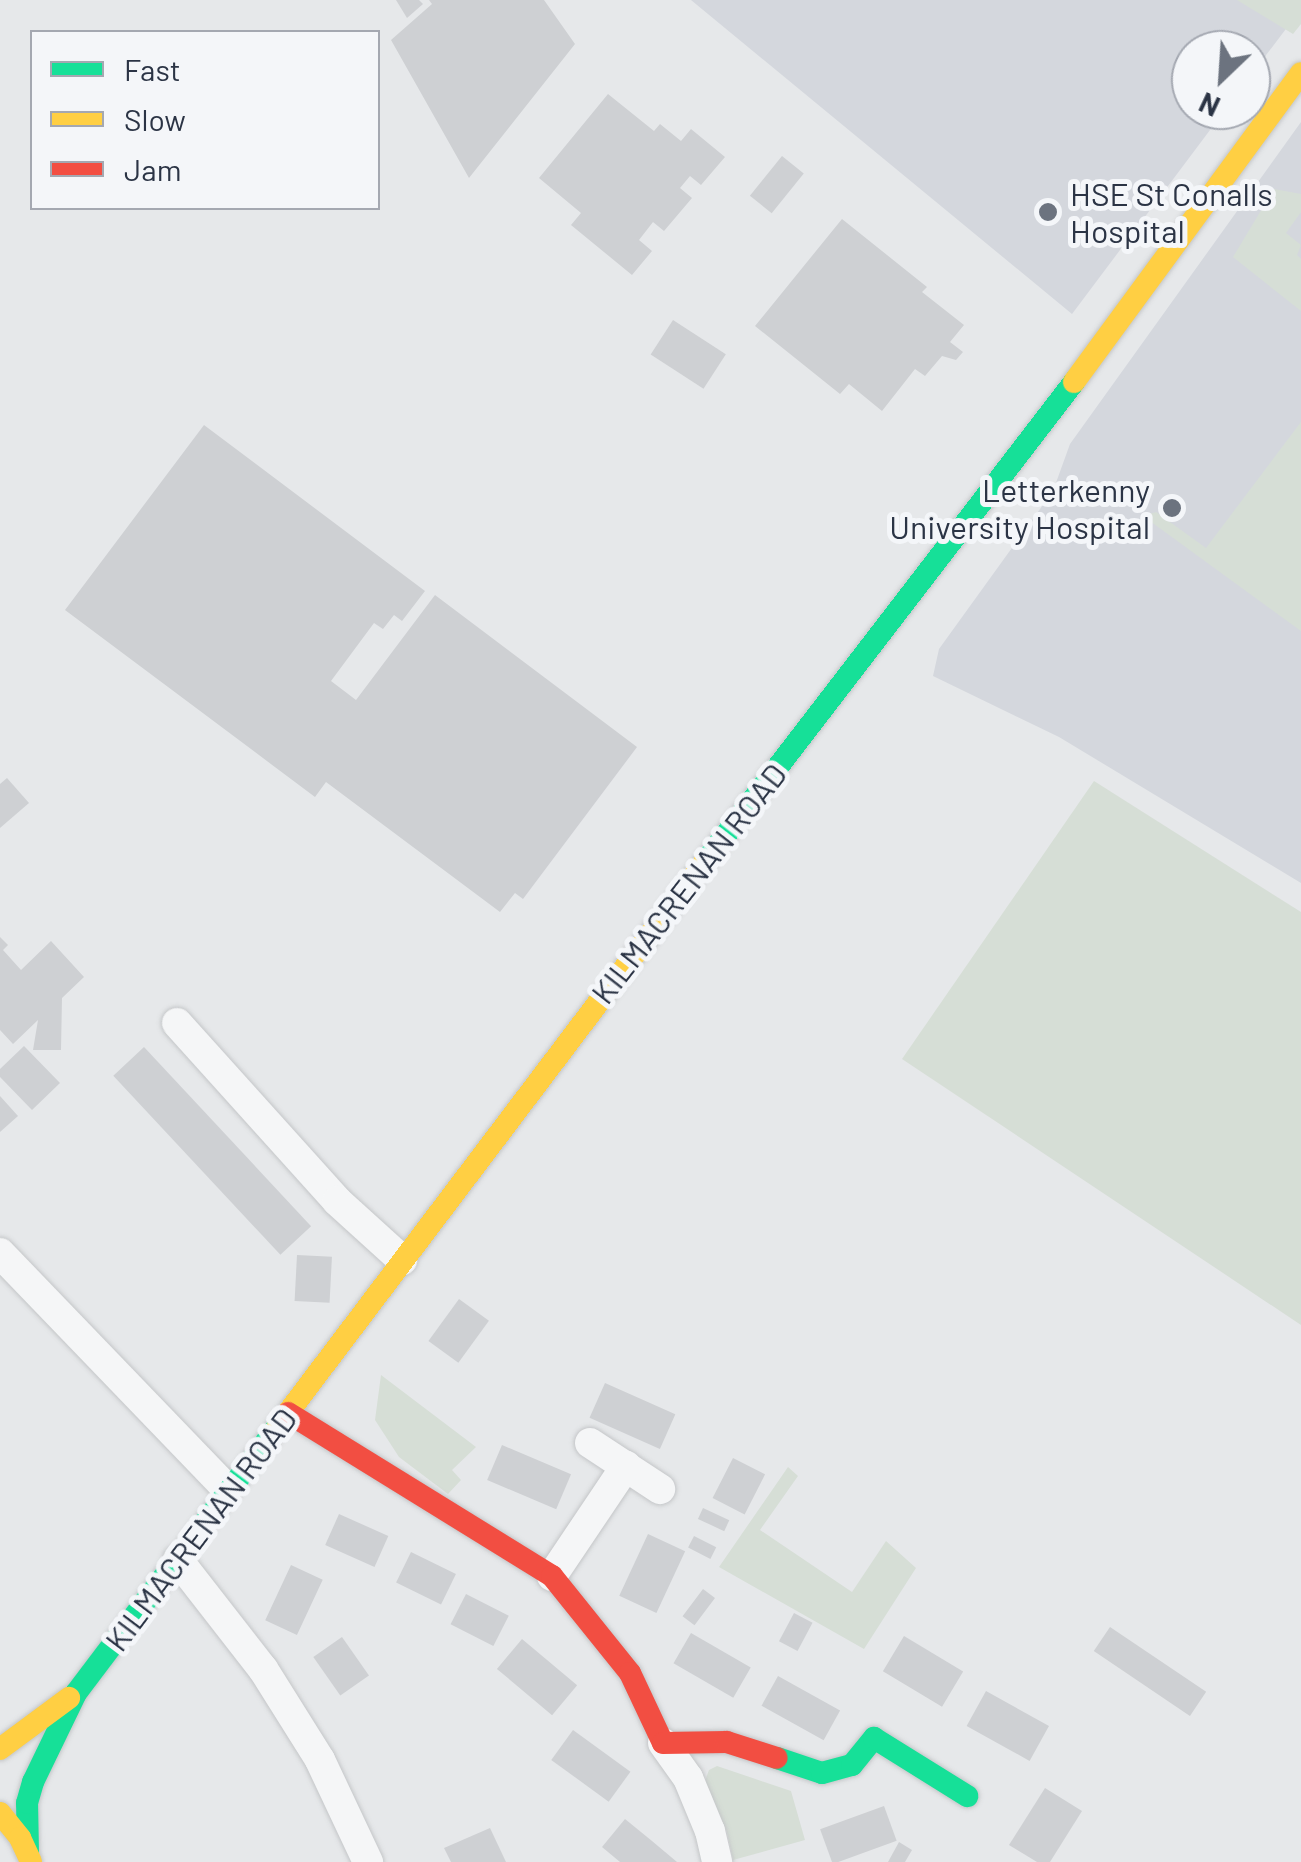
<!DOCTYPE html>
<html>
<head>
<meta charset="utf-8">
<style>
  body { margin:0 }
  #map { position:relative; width:1301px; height:1862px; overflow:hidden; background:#e6e8ea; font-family:Barlow,sans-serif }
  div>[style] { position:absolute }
  .built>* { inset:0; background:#d4d7dd }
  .green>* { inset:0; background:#d6ded6 }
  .building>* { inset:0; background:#ced0d3; transform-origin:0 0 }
  .roads { filter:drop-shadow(0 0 2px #c4c6c8) drop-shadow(0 0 2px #c4c6c8) }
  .street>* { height:30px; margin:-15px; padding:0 15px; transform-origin:15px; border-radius:15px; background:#f5f6f7 }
  .fast>* { height:22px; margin:-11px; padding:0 11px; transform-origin:11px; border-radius:11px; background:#16e098 }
  .slow>* { height:22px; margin:-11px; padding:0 11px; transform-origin:11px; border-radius:11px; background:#ffcf43 }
  .jam>* { height:22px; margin:-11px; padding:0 11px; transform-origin:11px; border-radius:11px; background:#f24e42 }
  .dots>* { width:28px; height:28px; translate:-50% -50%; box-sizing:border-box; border:5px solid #f4f6f9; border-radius:50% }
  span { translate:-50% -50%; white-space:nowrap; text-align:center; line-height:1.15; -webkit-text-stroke:10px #f4f6f9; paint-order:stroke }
  .poi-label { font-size:32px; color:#2b3445 }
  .left { translate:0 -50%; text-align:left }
  .right { translate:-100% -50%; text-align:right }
  .street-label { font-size:32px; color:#2b3445 }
  .legend { position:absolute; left:30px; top:30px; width:350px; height:180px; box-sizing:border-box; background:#f4f6f9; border:2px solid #a4a8b1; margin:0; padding:12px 18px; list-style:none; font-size:30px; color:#2b3445 }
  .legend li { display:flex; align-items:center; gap:20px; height:50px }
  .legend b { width:50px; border:2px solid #a4a8b1 }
  .north { position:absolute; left:1171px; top:30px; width:100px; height:100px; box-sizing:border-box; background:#f4f6f9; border:2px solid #a4a8b1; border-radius:50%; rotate:205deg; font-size:28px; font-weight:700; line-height:40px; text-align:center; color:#2b3445 }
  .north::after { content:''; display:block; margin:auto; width:35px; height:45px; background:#6c737f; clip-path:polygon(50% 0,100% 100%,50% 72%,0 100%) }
</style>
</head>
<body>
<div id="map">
  <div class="built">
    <i style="clip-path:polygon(691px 0,1301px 0,1301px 9px,1251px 75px,1251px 50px,1191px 50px,1191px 110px,1225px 110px,1072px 314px)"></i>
    <i style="clip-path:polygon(1301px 122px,1301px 883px,1059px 737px,933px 676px,939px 649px,1053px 491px,1070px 444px)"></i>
  </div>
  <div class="green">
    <i style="clip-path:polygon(1237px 0,1301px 0,1301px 24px,1293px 34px)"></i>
    <i style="clip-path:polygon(1274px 189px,1301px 194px,1301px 212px,1286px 233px,1301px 245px,1297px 255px,1301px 259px,1301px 311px,1233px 257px)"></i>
    <i style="clip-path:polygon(1301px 422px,1301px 631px,1143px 516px,1156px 512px,1206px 548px)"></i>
    <i style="clip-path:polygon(1094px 781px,1301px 912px,1301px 1325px,902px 1059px)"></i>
    <i style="clip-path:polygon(381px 1375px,476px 1447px,452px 1470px,461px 1480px,448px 1494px,399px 1457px,375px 1420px)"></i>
    <i style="clip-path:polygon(788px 1467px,798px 1476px,760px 1530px,852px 1592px,886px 1541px,916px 1568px,864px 1649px,719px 1567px)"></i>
    <i style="clip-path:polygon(717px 1766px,791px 1791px,805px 1840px,733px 1860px,727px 1832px,705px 1781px,709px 1770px)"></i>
  </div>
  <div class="building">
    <i style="clip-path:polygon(396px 0,419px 0,423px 4px,407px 18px)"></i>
    <i style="clip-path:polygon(429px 0,544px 0,575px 44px,469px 178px,391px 40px,432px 4px)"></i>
    <i style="clip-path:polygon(608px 94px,654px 131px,660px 124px,681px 141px,691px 129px,725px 157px,701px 185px,690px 176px,680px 188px,692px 198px,664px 231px,653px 222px,639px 240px,652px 251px,632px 275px,571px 225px,581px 213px,539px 178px)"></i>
    <i style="left:782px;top:156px;width:28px;height:51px;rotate:39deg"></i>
    <i style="clip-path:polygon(842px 219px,927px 287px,922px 292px,964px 325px,950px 342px,963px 352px,956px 360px,942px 356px,925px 376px,915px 369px,882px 411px,849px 384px,840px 394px,755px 326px)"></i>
    <i style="left:673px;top:320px;width:63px;height:41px;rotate:33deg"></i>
    <i style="clip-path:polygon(204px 425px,425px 591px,402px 621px,394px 615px,383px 629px,374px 623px,331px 681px,356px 700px,435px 595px,637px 747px,523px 899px,515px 893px,500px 912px,326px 782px,315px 797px,65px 610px)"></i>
    <i style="clip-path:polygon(7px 778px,29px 803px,0 828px,0 784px)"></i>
    <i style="clip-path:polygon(0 937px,8px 945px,3px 950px,21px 970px,51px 941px,84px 977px,62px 998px,61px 1050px,33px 1050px,38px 1020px,13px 1044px,0 1030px)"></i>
    <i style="clip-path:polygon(24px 1046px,60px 1083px,32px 1110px,0 1077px,0 1069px)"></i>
    <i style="left:144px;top:1047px;width:245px;height:42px;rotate:47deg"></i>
    <i style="clip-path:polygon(0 1096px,18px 1116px,0 1132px)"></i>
    <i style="left:297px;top:1255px;width:35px;height:46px;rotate:3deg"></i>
    <i style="left:459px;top:1299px;width:37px;height:52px;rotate:36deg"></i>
    <i style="left:605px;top:1383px;width:77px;height:38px;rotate:24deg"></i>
    <i style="left:502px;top:1445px;width:75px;height:38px;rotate:23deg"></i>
    <i style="left:733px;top:1458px;width:36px;height:45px;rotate:27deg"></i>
    <i style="left:703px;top:1508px;width:29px;height:12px;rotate:25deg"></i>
    <i style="left:339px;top:1514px;width:54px;height:34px;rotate:24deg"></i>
    <i style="left:648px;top:1534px;width:41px;height:68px;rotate:25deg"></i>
    <i style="left:694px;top:1536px;width:25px;height:13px;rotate:27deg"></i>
    <i style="left:411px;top:1552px;width:50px;height:34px;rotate:26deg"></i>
    <i style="left:291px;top:1565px;width:35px;height:61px;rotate:25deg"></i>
    <i style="left:703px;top:1589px;width:15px;height:34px;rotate:37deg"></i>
    <i style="left:466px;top:1594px;width:48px;height:34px;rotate:27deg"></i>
    <i style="left:794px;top:1613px;width:21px;height:32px;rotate:28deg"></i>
    <i style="left:1110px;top:1627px;width:116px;height:29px;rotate:34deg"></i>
    <i style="left:691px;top:1633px;width:69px;height:35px;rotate:30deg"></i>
    <i style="left:904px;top:1636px;width:69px;height:41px;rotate:31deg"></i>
    <i style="left:342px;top:1637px;width:47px;height:35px;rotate:55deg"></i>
    <i style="left:522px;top:1639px;width:72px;height:39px;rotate:40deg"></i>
    <i style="left:778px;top:1676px;width:71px;height:34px;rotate:29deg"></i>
    <i style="left:986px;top:1691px;width:72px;height:40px;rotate:29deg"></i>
    <i style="left:573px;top:1730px;width:71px;height:37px;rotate:36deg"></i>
    <i style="clip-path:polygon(1045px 1788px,1082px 1811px,1050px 1862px,1037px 1862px,1009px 1845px)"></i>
    <i style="left:884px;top:1806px;width:37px;height:68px;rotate:70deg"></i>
    <i style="clip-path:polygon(625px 1819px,652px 1841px,677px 1862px,620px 1862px,602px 1847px)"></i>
    <i style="clip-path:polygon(490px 1828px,506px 1862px,451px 1862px,444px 1848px)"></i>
    <i style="clip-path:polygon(899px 1842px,912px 1850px,905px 1862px,888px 1862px)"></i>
  </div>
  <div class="roads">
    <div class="street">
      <i style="left:177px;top:1023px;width:239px;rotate:48deg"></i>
      <i style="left:337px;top:1201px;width:88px;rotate:42.2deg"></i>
      <i style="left:0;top:1253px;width:327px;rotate:46.1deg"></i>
      <i style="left:590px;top:1443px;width:84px;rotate:33.3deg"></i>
      <i style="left:178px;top:1560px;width:138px;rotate:52.1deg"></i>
      <i style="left:263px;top:1669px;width:107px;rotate:57.9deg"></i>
      <i style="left:320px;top:1760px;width:113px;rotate:64.8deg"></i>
      <i style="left:552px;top:1576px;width:133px;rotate:-56.1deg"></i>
      <i style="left:663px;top:1743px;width:43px;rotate:54.5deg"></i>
      <i style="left:688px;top:1778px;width:57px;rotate:67.5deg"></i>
      <i style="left:710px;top:1831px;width:32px;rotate:77deg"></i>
    </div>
    <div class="fast">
      <i style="left:704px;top:863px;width:607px;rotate:-52.43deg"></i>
      <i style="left:777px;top:1758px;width:47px;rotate:18.4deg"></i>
      <i style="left:822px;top:1773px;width:31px;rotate:-15deg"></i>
      <i style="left:852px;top:1765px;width:35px;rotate:-51deg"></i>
      <i style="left:874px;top:1738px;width:110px;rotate:31.9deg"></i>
      <i style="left:28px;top:1853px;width:50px;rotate:-91.1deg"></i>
      <i style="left:27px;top:1803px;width:22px;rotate:-74deg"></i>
      <i style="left:33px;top:1782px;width:99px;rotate:-64.2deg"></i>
      <i style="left:76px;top:1693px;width:335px;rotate:-52.9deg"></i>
    </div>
    <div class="slow">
      <i style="left:1074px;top:382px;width:383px;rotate:-53.7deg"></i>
      <i style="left:278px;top:1426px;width:706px;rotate:-52.89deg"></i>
      <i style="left:0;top:1749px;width:86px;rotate:-36.5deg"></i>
      <i style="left:0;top:1813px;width:32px;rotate:51deg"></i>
      <i style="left:20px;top:1838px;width:26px;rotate:65deg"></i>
    </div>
    <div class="jam">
      <i style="left:288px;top:1413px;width:310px;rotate:31.7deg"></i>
      <i style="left:552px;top:1576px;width:124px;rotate:51.2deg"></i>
      <i style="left:630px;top:1673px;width:77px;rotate:64.8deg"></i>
      <i style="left:663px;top:1743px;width:64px;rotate:-0.9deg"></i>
      <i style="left:727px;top:1742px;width:52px;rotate:17.7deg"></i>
    </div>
  </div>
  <div class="dots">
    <i style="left:1048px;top:212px;background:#6c737f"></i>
    <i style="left:1172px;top:508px;background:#6c737f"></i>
  </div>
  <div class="poi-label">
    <span class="left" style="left:1070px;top:212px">HSE St Conalls<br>Hospital</span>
    <span class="right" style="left:1150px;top:508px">Letterkenny<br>University Hospital</span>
  </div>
  <div class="street-label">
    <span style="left:688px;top:883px;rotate:-52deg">KILMACRENAN ROAD</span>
    <span style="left:200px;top:1529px;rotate:-53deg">KILMACRENAN ROAD</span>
  </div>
  <ul class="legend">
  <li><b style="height:12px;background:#16e098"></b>Fast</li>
  <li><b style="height:12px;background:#ffcf43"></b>Slow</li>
  <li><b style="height:12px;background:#f24e42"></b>Jam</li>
  </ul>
  <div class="north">N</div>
</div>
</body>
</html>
